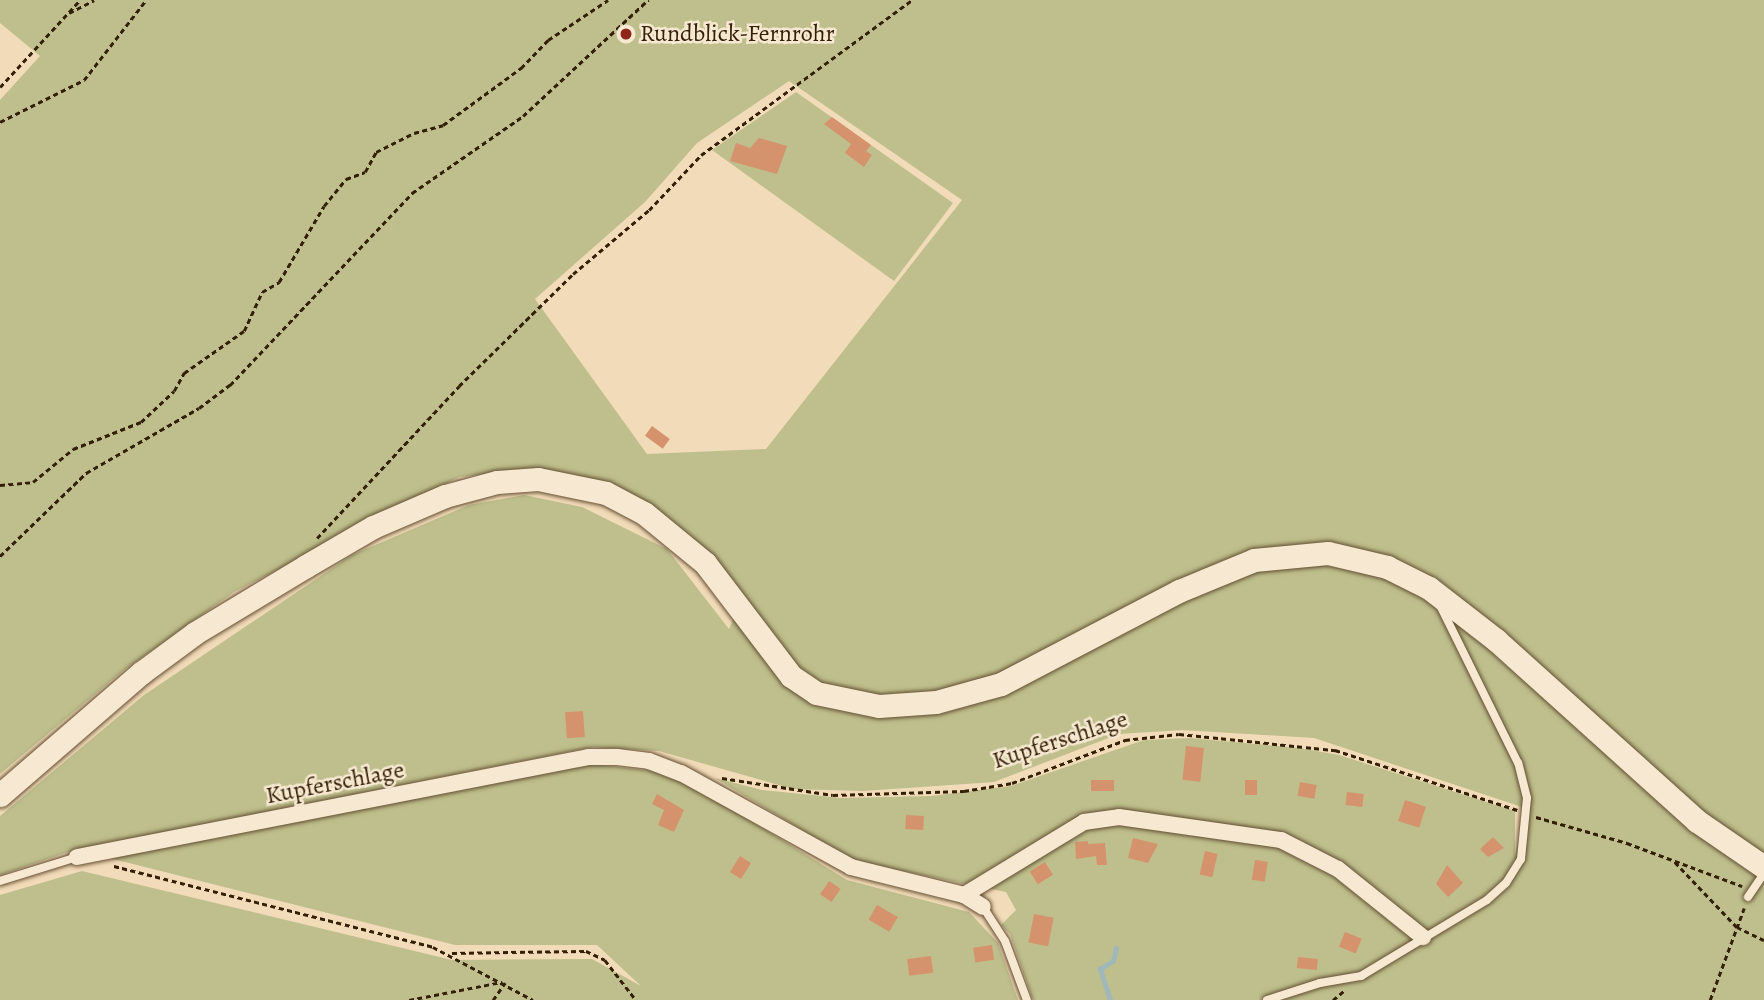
<!DOCTYPE html>
<html>
<head>
<meta charset="utf-8">
<style>
  body { margin:0 }
  #map { position:relative; width:1764px; height:1000px; overflow:hidden; background:#f2dbb8; font-family:Alegreya,serif }
  div>[style] { position:absolute }
  .green>* { inset:0; background:#bebf8c }
  .stream>* { height:4.5px; margin:-2.25px; padding:0 2.25px; transform-origin:2.25px; border-radius:2.25px; background:#a0b8ba }
  .building>* { inset:0; background:#d5936d; transform-origin:0 0 }
  .path>* { height:2.5px; margin-top:-1.25px; transform-origin:0; background:repeating-linear-gradient(90deg,#331f05 0 5px,transparent 0 8.5px) }
  .roads { filter:drop-shadow(0 0 2px #634e32) drop-shadow(0 0 2px #634e32) }
  .lane>* { height:8px; margin:-4px; padding:0 4px; transform-origin:4px; border-radius:4px; background:#f7e8d1 }
  .street>* { height:16px; margin:-8px; padding:0 8px; transform-origin:8px; border-radius:8px; background:#f7e8d1 }
  .secondary>* { height:23px; margin:-11.5px; padding:0 11.5px; transform-origin:11.5px; border-radius:11.5px; background:#f7e8d1 }
  .dots>* { width:19px; height:19px; translate:-50% -50%; box-sizing:border-box; border:4px solid #f7e8d1; border-radius:50% }
  span { translate:-50% -50%; white-space:nowrap; text-align:center; line-height:1.15; -webkit-text-stroke:5px #f7e8d1; paint-order:stroke }
  .poi-label { font-size:24px; color:#331f05 }
  .left { translate:0 -50%; text-align:left }
  .street-label { font-size:24px; color:#331f05 }
</style>
</head>
<body>
<div id="map">
  <div class="green">
    <i style="clip-path:polygon(evenodd,0 0,1764px 0,1764px 1000px,1033px 1000px,1010px 934px,1001px 925px,1016px 910px,1006px 892px,854px 861px,715px 778px,762px 790px,841px 798px,931px 796px,1011px 786px,1144px 740px,1190px 738px,1299px 748px,1339px 755px,1515px 811px,1515px 856px,1525px 808px,1314px 738px,1182px 730px,1119px 734px,994px 782px,863px 791px,793px 789px,659px 751px,593px 747px,74px 850px,0 875px,0 816px,144px 695px,352px 555px,469px 505px,524px 495px,582px 507px,667px 549px,729px 629px,741px 601px,677px 530px,526px 469px,459px 477px,234px 592px,125px 669px,0 774px,0 100px,40px 56px,0 23px,0 0,789px 81px,962px 200px,766px 449px,647px 454px,535px 299px,645px 202px,697px 143px,789px 81px)"></i>
    <i style="clip-path:polygon(796px 92px,953px 203px,894px 281px,712px 150px)"></i>
    <i style="clip-path:polygon(592px 764px,661px 772px,689px 783px,847px 880px,969px 912px,998px 943px,1018px 1000px,0 1000px,0 895px,82px 871px,452px 960px,592px 959px,641px 986px,597px 945px,455px 945px,109px 858px)"></i>
  </div>
  <div class="stream">
    <i style="left:1110px;top:1000px;width:33px;rotate:-108deg"></i>
    <i style="left:1100px;top:969px;width:15px;rotate:-32deg"></i>
    <i style="left:1113px;top:961px;width:13px;rotate:-77deg"></i>
  </div>
  <div class="building">
    <i style="clip-path:polygon(832px 117px,871px 145px,866px 151px,872px 155px,864px 167px,845px 153px,851px 144px,824px 124px)"></i>
    <i style="clip-path:polygon(759px 138px,787px 146px,777px 174px,730px 161px,736px 143px,750px 148px)"></i>
    <i style="left:652px;top:426px;width:22px;height:12px;rotate:36deg"></i>
    <i style="left:583px;top:711px;width:26px;height:18px;rotate:86deg"></i>
    <i style="left:1186px;top:746px;width:18px;height:34px;rotate:6deg"></i>
    <i style="left:1114px;top:780px;width:11px;height:23px;rotate:90deg"></i>
    <i style="left:1245px;top:780px;width:12px;height:15px"></i>
    <i style="left:1300px;top:782px;width:17px;height:14px;rotate:10deg"></i>
    <i style="left:1347px;top:792px;width:17px;height:13px;rotate:7deg"></i>
    <i style="clip-path:polygon(657px 794px,684px 810px,674px 832px,658px 825px,664px 810px,652px 804px)"></i>
    <i style="left:1405px;top:800px;width:22px;height:22px;rotate:18deg"></i>
    <i style="left:906px;top:815px;width:18px;height:14px;rotate:3deg"></i>
    <i style="clip-path:polygon(1493px 837px,1504px 848px,1488px 857px,1480px 849px)"></i>
    <i style="clip-path:polygon(1133px 838px,1158px 844px,1148px 863px,1128px 858px)"></i>
    <i style="clip-path:polygon(1088px 841px,1088px 844px,1105px 843px,1107px 865px,1097px 865px,1096px 856px,1076px 859px,1075px 842px)"></i>
    <i style="left:1205px;top:851px;width:13px;height:24px;rotate:13deg"></i>
    <i style="left:740px;top:856px;width:13px;height:19px;rotate:32deg"></i>
    <i style="left:1255px;top:860px;width:13px;height:20px;rotate:9deg"></i>
    <i style="left:1045px;top:862px;width:15px;height:18px;rotate:58deg"></i>
    <i style="clip-path:polygon(1447px 865px,1463px 883px,1448px 897px,1436px 884px)"></i>
    <i style="left:829px;top:881px;width:14px;height:16px;rotate:34deg"></i>
    <i style="left:877px;top:905px;width:24px;height:17px;rotate:30deg"></i>
    <i style="left:1034px;top:914px;width:20px;height:29px;rotate:11deg"></i>
    <i style="left:1345px;top:932px;width:18px;height:16px;rotate:22deg"></i>
    <i style="left:992px;top:945px;width:15px;height:19px;rotate:82deg"></i>
    <i style="left:931px;top:956px;width:17px;height:24px;rotate:83deg"></i>
    <i style="left:1298px;top:957px;width:20px;height:11px;rotate:6deg"></i>
  </div>
  <div class="path">
    <i style="left:69px;top:13px;width:28px;rotate:-27deg"></i>
    <i style="left:0;top:87px;width:118px;rotate:-47.4deg"></i>
    <i style="left:0;top:122px;width:94px;rotate:-26.6deg"></i>
    <i style="left:84px;top:80px;width:101px;rotate:-52.2deg"></i>
    <i style="left:0;top:485px;width:33px;rotate:-5deg"></i>
    <i style="left:33px;top:482px;width:52px;rotate:-39.5deg"></i>
    <i style="left:73px;top:449px;width:73px;rotate:-21.7deg"></i>
    <i style="left:141px;top:422px;width:45px;rotate:-43.2deg"></i>
    <i style="left:174px;top:391px;width:21px;rotate:-61deg"></i>
    <i style="left:184px;top:373px;width:73px;rotate:-35deg"></i>
    <i style="left:244px;top:331px;width:43px;rotate:-65.2deg"></i>
    <i style="left:262px;top:292px;width:20px;rotate:-30deg"></i>
    <i style="left:279px;top:282px;width:88px;rotate:-59.4deg"></i>
    <i style="left:324px;top:206px;width:35px;rotate:-51deg"></i>
    <i style="left:346px;top:179px;width:20px;rotate:-20deg"></i>
    <i style="left:365px;top:172px;width:23px;rotate:-61deg"></i>
    <i style="left:376px;top:152px;width:42px;rotate:-26.6deg"></i>
    <i style="left:414px;top:133px;width:30px;rotate:-15deg"></i>
    <i style="left:443px;top:125px;width:97px;rotate:-36.2deg"></i>
    <i style="left:521px;top:68px;width:39px;rotate:-46deg"></i>
    <i style="left:548px;top:40px;width:72px;rotate:-33.7deg"></i>
    <i style="left:317px;top:538px;width:208px;rotate:-46.9deg"></i>
    <i style="left:459px;top:386px;width:160px;rotate:-44.5deg"></i>
    <i style="left:573px;top:274px;width:99px;rotate:-40.1deg"></i>
    <i style="left:649px;top:210px;width:76px;rotate:-46.6deg"></i>
    <i style="left:701px;top:155px;width:262px;rotate:-36.3deg"></i>
    <i style="left:0;top:556px;width:120px;rotate:-44deg"></i>
    <i style="left:86px;top:473px;width:130px;rotate:-29.9deg"></i>
    <i style="left:199px;top:408px;width:39px;rotate:-37deg"></i>
    <i style="left:230px;top:385px;width:265px;rotate:-46.5deg"></i>
    <i style="left:412px;top:193px;width:135px;rotate:-34.7deg"></i>
    <i style="left:523px;top:116px;width:171px;rotate:-42.9deg"></i>
    <i style="left:722px;top:778px;width:112px;rotate:8.7deg"></i>
    <i style="left:833px;top:795px;width:131px;rotate:-1.7deg"></i>
    <i style="left:964px;top:791px;width:49px;rotate:-9.5deg"></i>
    <i style="left:1012px;top:783px;width:121px;rotate:-20.8deg"></i>
    <i style="left:1125px;top:740px;width:54px;rotate:-6.3deg"></i>
    <i style="left:1179px;top:734px;width:157px;rotate:5.9deg"></i>
    <i style="left:1335px;top:750px;width:192px;rotate:18.2deg"></i>
    <i style="left:1536px;top:817px;width:95px;rotate:15.9deg"></i>
    <i style="left:1627px;top:843px;width:123px;rotate:20.5deg"></i>
    <i style="left:1675px;top:862px;width:90px;rotate:46.4deg"></i>
    <i style="left:1737px;top:927px;width:30px;rotate:26deg"></i>
    <i style="left:114px;top:866px;width:329px;rotate:14.2deg"></i>
    <i style="left:433px;top:947px;width:113px;rotate:27.9deg"></i>
    <i style="left:452px;top:953px;width:134px;rotate:-0.9deg"></i>
    <i style="left:586px;top:951px;width:21px;rotate:25deg"></i>
    <i style="left:605px;top:960px;width:51px;rotate:52.2deg"></i>
    <i style="left:409px;top:1000px;width:95px;rotate:-11deg"></i>
    <i style="left:493px;top:1000px;width:21px;rotate:-55deg"></i>
    <i style="left:1333px;top:1000px;width:16px;rotate:-40deg"></i>
    <i style="left:1710px;top:1000px;width:98px;rotate:-69.7deg"></i>
  </div>
  <div class="roads">
    <div class="lane">
      <i style="left:0;top:881px;width:81px;rotate:-17.3deg"></i>
      <i style="left:1748px;top:897px;width:29px;rotate:-56deg"></i>
      <i style="left:983px;top:907px;width:40px;rotate:57.1deg"></i>
      <i style="left:1005px;top:941px;width:63px;rotate:69.6deg"></i>
      <i style="left:1267px;top:1000px;width:56px;rotate:-17.8deg"></i>
      <i style="left:1320px;top:983px;width:42px;rotate:-9.7deg"></i>
      <i style="left:1361px;top:976px;width:147px;rotate:-31.1deg"></i>
      <i style="left:1487px;top:900px;width:25px;rotate:-42deg"></i>
      <i style="left:1506px;top:883px;width:28px;rotate:-58deg"></i>
      <i style="left:1521px;top:859px;width:61px;rotate:-84.4deg"></i>
      <i style="left:1527px;top:798px;width:36px;rotate:-104deg"></i>
      <i style="left:1518px;top:763px;width:176px;rotate:-116.3deg"></i>
    </div>
    <div class="street">
      <i style="left:77px;top:857px;width:522px;rotate:-11.05deg"></i>
      <i style="left:589px;top:757px;width:28px"></i>
      <i style="left:617px;top:757px;width:32px;rotate:7deg"></i>
      <i style="left:649px;top:761px;width:34px;rotate:21deg"></i>
      <i style="left:681px;top:773px;width:194px;rotate:28.9deg"></i>
      <i style="left:851px;top:867px;width:116px;rotate:13.9deg"></i>
      <i style="left:964px;top:895px;width:22px;rotate:32deg"></i>
      <i style="left:964px;top:895px;width:140px;rotate:-31.3deg"></i>
      <i style="left:1084px;top:822px;width:35px;rotate:-8deg"></i>
      <i style="left:1119px;top:817px;width:164px;rotate:8.1deg"></i>
      <i style="left:1281px;top:840px;width:64px;rotate:27deg"></i>
      <i style="left:1338px;top:869px;width:109px;rotate:38.7deg"></i>
    </div>
    <div class="secondary">
      <i style="left:0;top:795px;width:186px;rotate:-40.9deg"></i>
      <i style="left:141px;top:673px;width:67px;rotate:-36.5deg"></i>
      <i style="left:195px;top:633px;width:130px;rotate:-31.1deg"></i>
      <i style="left:306px;top:566px;width:78px;rotate:-30.2deg"></i>
      <i style="left:373px;top:527px;width:78px;rotate:-23.3deg"></i>
      <i style="left:445px;top:496px;width:54px;rotate:-15.1deg"></i>
      <i style="left:497px;top:482px;width:41px;rotate:-4.2deg"></i>
      <i style="left:538px;top:479px;width:69px;rotate:11.6deg"></i>
      <i style="left:606px;top:493px;width:43px;rotate:27.8deg"></i>
      <i style="left:644px;top:513px;width:79px;rotate:39.3deg"></i>
      <i style="left:705px;top:563px;width:142px;rotate:52.7deg"></i>
      <i style="left:791px;top:676px;width:30px;rotate:34deg"></i>
      <i style="left:816px;top:693px;width:64px;rotate:11.7deg"></i>
      <i style="left:879px;top:706px;width:57px;rotate:-4deg"></i>
      <i style="left:936px;top:702px;width:67px;rotate:-15.5deg"></i>
      <i style="left:1001px;top:684px;width:201px;rotate:-27.6deg"></i>
      <i style="left:1179px;top:591px;width:81px;rotate:-22.5deg"></i>
      <i style="left:1254px;top:560px;width:74px;rotate:-5.4deg"></i>
      <i style="left:1328px;top:553px;width:61px;rotate:13.3deg"></i>
      <i style="left:1387px;top:567px;width:47px;rotate:26.6deg"></i>
      <i style="left:1429px;top:588px;width:85px;rotate:37.8deg"></i>
      <i style="left:1496px;top:640px;width:270px;rotate:42deg"></i>
      <i style="left:1697px;top:821px;width:81px;rotate:34.5deg"></i>
    </div>
  </div>
  <div class="dots">
    <i style="left:626px;top:34px;background:#8f2418"></i>
  </div>
  <div class="poi-label">
    <span class="left" style="left:640px;top:34px">Rundblick-Fernrohr</span>
  </div>
  <div class="street-label">
    <span style="left:1060px;top:740px;rotate:-18deg">Kupferschlage</span>
    <span style="left:335px;top:783px;rotate:-11deg">Kupferschlage</span>
  </div>
</div>
</body>
</html>
